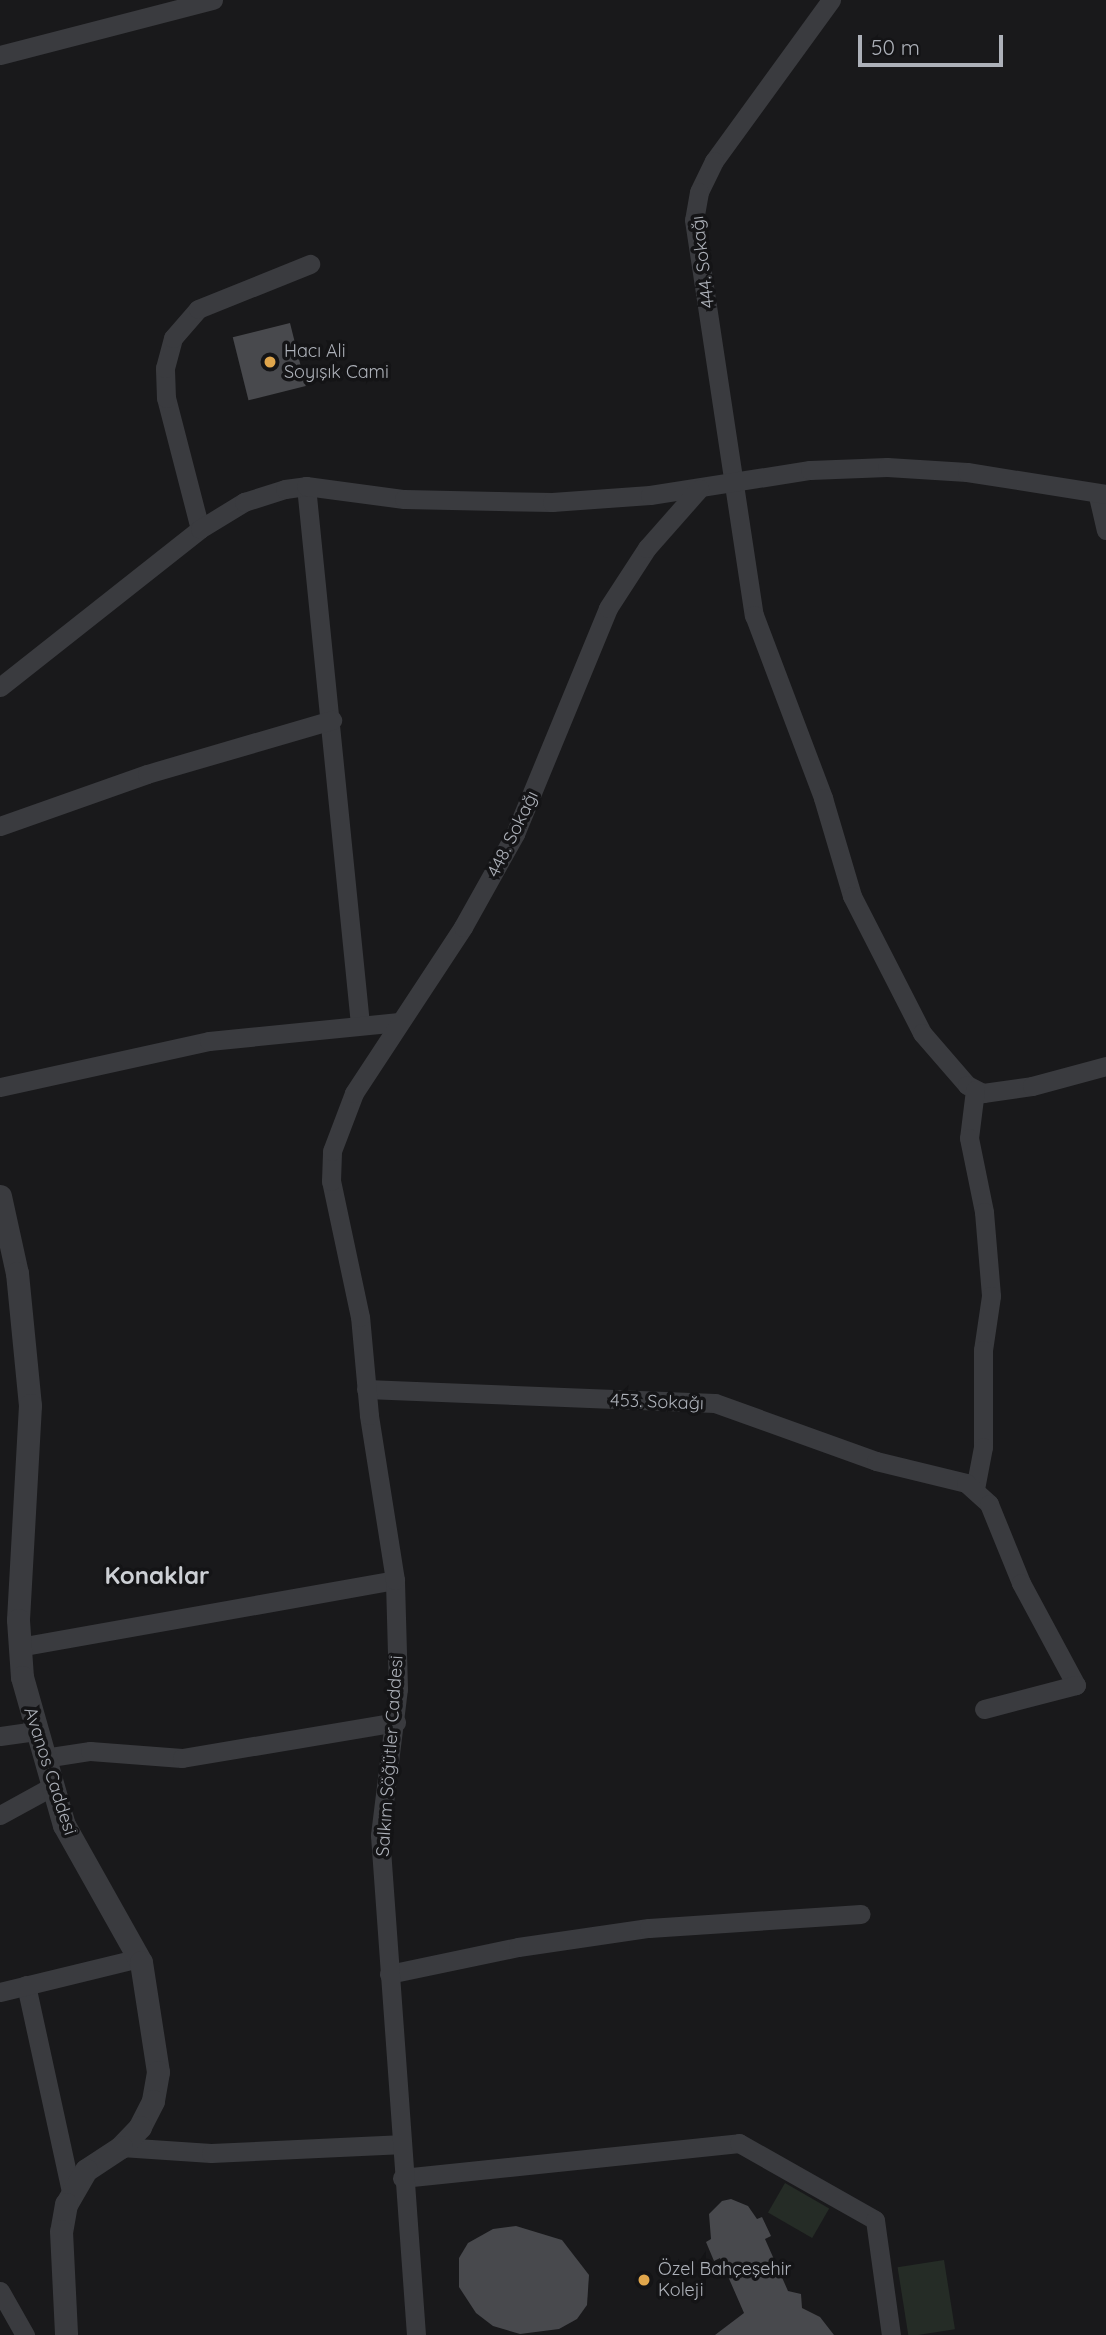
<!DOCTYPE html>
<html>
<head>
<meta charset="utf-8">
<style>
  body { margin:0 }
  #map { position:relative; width:1106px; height:2335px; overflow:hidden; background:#19191b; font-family:Quicksand,sans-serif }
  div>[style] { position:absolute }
  .green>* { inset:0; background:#252c26; transform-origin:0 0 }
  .building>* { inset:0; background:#48494d; transform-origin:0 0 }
  .minor>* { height:19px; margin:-9.5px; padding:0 9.5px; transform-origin:9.5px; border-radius:9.5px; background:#3a3b3f }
  .tertiary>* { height:23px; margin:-11.5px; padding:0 11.5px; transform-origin:11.5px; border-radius:11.5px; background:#3a3b3f }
  .dots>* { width:19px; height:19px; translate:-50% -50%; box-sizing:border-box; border:4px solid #141416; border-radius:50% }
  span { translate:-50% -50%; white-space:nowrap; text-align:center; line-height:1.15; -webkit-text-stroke:7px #141416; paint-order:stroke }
  .street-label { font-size:18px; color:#adb1b9 }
  .poi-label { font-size:18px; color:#adb1b9 }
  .left { translate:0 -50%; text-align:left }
  .district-label { font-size:24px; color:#cdd0d5; font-weight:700 }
  .scale { position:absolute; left:858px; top:35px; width:145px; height:32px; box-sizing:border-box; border:4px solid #adb1b9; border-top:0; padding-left:9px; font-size:21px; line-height:24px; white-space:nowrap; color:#adb1b9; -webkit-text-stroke:5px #141416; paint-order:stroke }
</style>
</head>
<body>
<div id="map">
  <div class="green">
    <i style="left:785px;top:2183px;width:51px;height:34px;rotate:30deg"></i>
    <i style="left:944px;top:2260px;width:70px;height:47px;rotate:81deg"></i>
  </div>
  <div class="building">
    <i style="left:290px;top:323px;width:65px;height:59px;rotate:76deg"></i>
    <i style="clip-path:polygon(731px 2199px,748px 2206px,757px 2219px,762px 2217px,771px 2236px,765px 2239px,788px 2291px,801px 2294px,802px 2308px,820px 2317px,834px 2335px,715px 2335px,744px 2313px,720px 2258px,714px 2261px,706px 2242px,711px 2239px,709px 2214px,722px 2201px)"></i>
    <i style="clip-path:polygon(516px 2226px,562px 2240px,589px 2275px,587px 2305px,577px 2319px,559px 2329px,520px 2334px,493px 2326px,476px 2313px,459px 2287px,459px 2258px,468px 2243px,493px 2229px)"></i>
  </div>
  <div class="minor">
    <i style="left:831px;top:0;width:199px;rotate:126deg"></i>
    <i style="left:714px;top:161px;width:34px;rotate:116deg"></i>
    <i style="left:699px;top:192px;width:28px;rotate:100deg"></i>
    <i style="left:694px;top:220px;width:400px;rotate:81.4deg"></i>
    <i style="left:754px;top:615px;width:196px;rotate:69.3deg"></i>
    <i style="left:823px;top:798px;width:102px;rotate:73.5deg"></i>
    <i style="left:852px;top:896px;width:154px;rotate:62.9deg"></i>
    <i style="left:922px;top:1033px;width:69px;rotate:49.1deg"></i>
    <i style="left:967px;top:1085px;width:18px;rotate:27deg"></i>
    <i style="left:983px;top:1093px;width:49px;rotate:-8.1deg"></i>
    <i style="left:1032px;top:1086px;width:77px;rotate:-15.1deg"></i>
    <i style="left:0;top:55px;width:220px;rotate:-14.5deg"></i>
    <i style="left:306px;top:486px;width:541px;rotate:84.27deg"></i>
    <i style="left:1098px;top:496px;width:35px;rotate:77deg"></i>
    <i style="left:200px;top:529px;width:135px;rotate:-104.5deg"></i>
    <i style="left:166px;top:398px;width:30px;rotate:-92deg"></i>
    <i style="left:165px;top:368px;width:31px;rotate:-75deg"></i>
    <i style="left:173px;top:338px;width:38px;rotate:-49deg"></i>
    <i style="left:198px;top:309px;width:121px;rotate:-21.9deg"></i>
    <i style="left:0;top:687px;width:255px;rotate:-38.3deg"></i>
    <i style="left:200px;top:529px;width:52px;rotate:-31.5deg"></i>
    <i style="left:244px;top:502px;width:43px;rotate:-17.6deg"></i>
    <i style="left:285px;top:489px;width:21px;rotate:-8deg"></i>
    <i style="left:306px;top:486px;width:99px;rotate:7.6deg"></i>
    <i style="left:404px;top:499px;width:148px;rotate:1.2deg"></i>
    <i style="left:552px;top:502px;width:98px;rotate:-4.1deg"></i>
    <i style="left:650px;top:495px;width:162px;rotate:-8.9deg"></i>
    <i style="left:810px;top:470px;width:77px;rotate:-2.2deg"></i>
    <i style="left:887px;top:467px;width:80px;rotate:3.6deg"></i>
    <i style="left:967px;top:472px;width:141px;rotate:9deg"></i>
    <i style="left:0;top:826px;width:156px;rotate:-19.5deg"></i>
    <i style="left:147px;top:774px;width:193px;rotate:-16.3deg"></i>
    <i style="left:0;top:1087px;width:214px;rotate:-12.4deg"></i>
    <i style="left:209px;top:1041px;width:191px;rotate:-5.7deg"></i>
    <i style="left:975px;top:1090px;width:48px;rotate:97.1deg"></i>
    <i style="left:969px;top:1138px;width:76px;rotate:78.5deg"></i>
    <i style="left:984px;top:1212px;width:84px;rotate:85.2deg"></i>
    <i style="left:991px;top:1296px;width:55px;rotate:98.4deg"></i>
    <i style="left:983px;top:1350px;width:97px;rotate:90deg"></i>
    <i style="left:983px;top:1447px;width:43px;rotate:100.8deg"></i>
    <i style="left:366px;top:1389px;width:349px;rotate:2.3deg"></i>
    <i style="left:715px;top:1403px;width:171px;rotate:19.8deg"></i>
    <i style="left:876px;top:1461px;width:93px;rotate:13.7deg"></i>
    <i style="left:966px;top:1483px;width:31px;rotate:42deg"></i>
    <i style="left:989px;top:1504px;width:85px;rotate:67.9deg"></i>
    <i style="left:1021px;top:1583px;width:116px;rotate:61.7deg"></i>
    <i style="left:1076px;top:1685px;width:95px;rotate:165.4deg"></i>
    <i style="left:19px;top:1647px;width:382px;rotate:-10.1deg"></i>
    <i style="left:0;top:1736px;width:36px;rotate:-8deg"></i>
    <i style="left:44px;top:1758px;width:47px;rotate:-8.7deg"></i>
    <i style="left:90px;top:1751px;width:92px;rotate:4.4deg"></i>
    <i style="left:182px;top:1758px;width:217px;rotate:-9.5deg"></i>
    <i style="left:0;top:1815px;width:60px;rotate:-28.7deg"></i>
    <i style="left:389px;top:1974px;width:132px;rotate:-11.8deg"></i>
    <i style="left:518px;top:1947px;width:132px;rotate:-8.3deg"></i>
    <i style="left:649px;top:1928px;width:212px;rotate:-3.8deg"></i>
    <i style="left:26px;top:1985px;width:212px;rotate:77.7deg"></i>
    <i style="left:0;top:1992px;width:143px;rotate:-13.7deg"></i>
    <i style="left:121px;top:2147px;width:90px;rotate:3.8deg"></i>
    <i style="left:211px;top:2153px;width:188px;rotate:-2.7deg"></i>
    <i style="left:402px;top:2178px;width:339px;rotate:-5.9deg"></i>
    <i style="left:739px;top:2143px;width:156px;rotate:29.5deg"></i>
    <i style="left:875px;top:2220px;width:116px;rotate:82.1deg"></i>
    <i style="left:0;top:2291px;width:51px;rotate:60.4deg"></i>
    <i style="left:416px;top:2335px;width:501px;rotate:-94.12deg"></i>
    <i style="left:380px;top:1835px;width:147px;rotate:-83deg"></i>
    <i style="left:398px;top:1689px;width:109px;rotate:-91.6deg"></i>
    <i style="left:395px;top:1580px;width:167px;rotate:-99deg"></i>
    <i style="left:369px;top:1415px;width:98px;rotate:-95.2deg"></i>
    <i style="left:360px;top:1317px;width:139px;rotate:-102deg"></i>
    <i style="left:331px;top:1181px;width:30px;rotate:-88deg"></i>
    <i style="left:332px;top:1151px;width:62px;rotate:-69.2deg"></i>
    <i style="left:354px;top:1093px;width:199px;rotate:-56.7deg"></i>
    <i style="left:463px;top:927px;width:107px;rotate:-60.8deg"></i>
    <i style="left:515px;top:834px;width:244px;rotate:-67.6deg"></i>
    <i style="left:608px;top:608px;width:72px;rotate:-57deg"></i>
    <i style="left:647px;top:548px;width:79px;rotate:-48.6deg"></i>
  </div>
  <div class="tertiary">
    <i style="left:0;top:1196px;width:79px;rotate:77.6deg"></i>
    <i style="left:17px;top:1273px;width:133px;rotate:84.4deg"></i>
    <i style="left:30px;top:1405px;width:215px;rotate:93.2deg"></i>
    <i style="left:18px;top:1620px;width:57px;rotate:86deg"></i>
    <i style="left:22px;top:1677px;width:154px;rotate:74.2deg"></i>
    <i style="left:64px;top:1825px;width:157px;rotate:60.7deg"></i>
    <i style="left:141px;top:1962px;width:111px;rotate:81.2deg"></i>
    <i style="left:158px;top:2072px;width:29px;rotate:100deg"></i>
    <i style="left:153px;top:2101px;width:29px;rotate:117deg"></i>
    <i style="left:140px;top:2127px;width:28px;rotate:134deg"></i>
    <i style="left:121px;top:2147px;width:42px;rotate:146.7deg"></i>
    <i style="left:86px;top:2170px;width:39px;rotate:120deg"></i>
    <i style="left:66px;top:2204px;width:27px;rotate:100deg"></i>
    <i style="left:61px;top:2231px;width:104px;rotate:87.2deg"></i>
  </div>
  <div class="dots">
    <i style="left:270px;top:362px;background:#e0a64c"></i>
    <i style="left:644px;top:2280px;background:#e0a64c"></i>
  </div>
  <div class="street-label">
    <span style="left:703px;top:262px;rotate:-97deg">444. Sokağı</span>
    <span style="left:513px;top:834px;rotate:-64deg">448. Sokağı</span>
    <span style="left:657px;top:1402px;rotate:2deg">453. Sokağı</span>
    <span style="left:390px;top:1756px;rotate:-86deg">Salkım Söğütler Caddesi</span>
    <span style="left:50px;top:1771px;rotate:72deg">Avanos Caddesi</span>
  </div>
  <div class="poi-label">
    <span class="left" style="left:284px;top:362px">Hacı Ali<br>Soyışık Cami</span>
    <span class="left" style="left:658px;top:2280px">Özel Bahçeşehir<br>Koleji</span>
  </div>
  <div class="district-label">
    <span style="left:157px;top:1576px">Konaklar</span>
  </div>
  <div class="scale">50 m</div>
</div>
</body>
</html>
